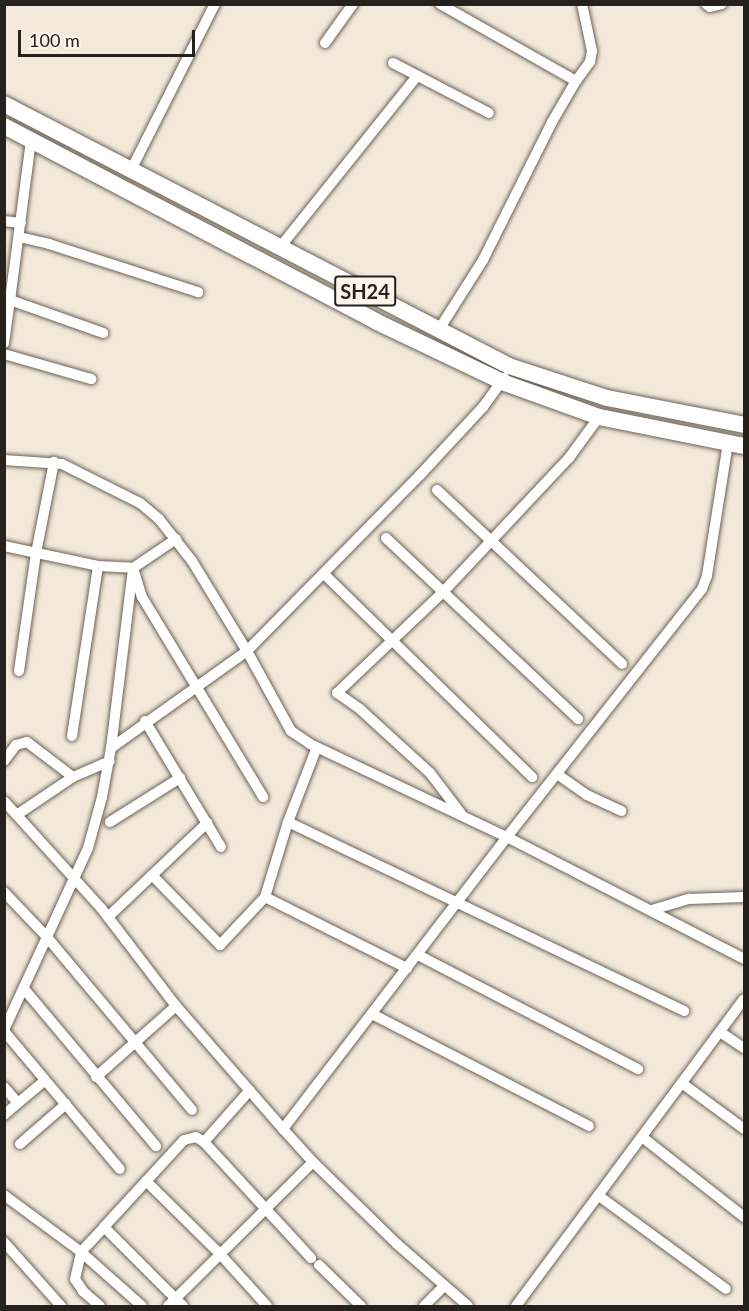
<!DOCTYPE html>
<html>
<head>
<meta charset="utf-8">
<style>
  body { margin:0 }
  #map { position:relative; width:749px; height:1311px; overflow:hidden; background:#f3e9db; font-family:Lato,sans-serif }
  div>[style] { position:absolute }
  .roads { filter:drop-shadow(0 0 2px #6b6256) drop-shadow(0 0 2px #6b6256) }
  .minor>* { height:10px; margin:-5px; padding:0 5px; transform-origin:5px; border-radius:5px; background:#fff }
  .primary>* { height:16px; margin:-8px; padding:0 8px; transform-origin:8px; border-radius:8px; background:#fff }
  span { translate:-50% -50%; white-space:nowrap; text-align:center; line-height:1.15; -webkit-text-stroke:5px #fff6eb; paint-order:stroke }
  .shield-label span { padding:2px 4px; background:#fff6eb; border:2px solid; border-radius:4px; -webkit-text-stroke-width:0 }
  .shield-label { font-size:20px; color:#25211c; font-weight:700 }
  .frame { position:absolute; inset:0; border:6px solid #25211c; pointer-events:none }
  .scale { position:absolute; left:18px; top:30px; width:177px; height:27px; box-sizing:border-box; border:3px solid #25211c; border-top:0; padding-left:8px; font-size:18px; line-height:21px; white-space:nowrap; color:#25211c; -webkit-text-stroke:4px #fff6eb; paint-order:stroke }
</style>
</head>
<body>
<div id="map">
  <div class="roads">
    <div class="minor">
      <i style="left:440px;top:4px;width:156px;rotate:29.5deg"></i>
      <i style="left:576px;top:81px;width:24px;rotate:-54deg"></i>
      <i style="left:590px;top:62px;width:11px;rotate:-80deg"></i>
      <i style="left:592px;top:51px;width:48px;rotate:-102deg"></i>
      <i style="left:706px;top:4px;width:5px;rotate:37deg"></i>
      <i style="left:710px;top:7px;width:12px;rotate:-14deg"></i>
      <i style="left:325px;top:43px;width:48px;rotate:-54.3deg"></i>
      <i style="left:393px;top:63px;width:108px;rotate:27.5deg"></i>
      <i style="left:131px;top:170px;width:186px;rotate:-63.2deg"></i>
      <i style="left:4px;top:221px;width:17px;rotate:7deg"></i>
      <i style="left:19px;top:237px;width:31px;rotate:13deg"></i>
      <i style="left:49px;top:244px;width:157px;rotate:17.9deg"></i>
      <i style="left:281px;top:246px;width:218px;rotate:-51.3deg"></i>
      <i style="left:4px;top:299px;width:6px;rotate:9deg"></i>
      <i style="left:10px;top:300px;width:161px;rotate:-82.5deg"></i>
      <i style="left:438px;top:331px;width:84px;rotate:-57.6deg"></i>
      <i style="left:483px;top:260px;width:154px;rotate:-63.4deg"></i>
      <i style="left:552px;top:122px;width:48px;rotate:-59.7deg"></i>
      <i style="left:4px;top:343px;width:43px;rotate:-82.1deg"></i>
      <i style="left:10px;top:300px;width:99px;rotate:19.5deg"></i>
      <i style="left:4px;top:354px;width:91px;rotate:16deg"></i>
      <i style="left:728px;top:443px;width:135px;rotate:99deg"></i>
      <i style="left:707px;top:576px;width:14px;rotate:111deg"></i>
      <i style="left:702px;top:589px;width:315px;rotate:128.2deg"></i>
      <i style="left:507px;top:837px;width:267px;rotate:27.2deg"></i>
      <i style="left:4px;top:460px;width:58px;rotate:3.9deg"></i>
      <i style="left:62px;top:464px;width:87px;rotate:26.6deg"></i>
      <i style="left:140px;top:503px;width:25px;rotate:40deg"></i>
      <i style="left:159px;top:519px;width:53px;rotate:51.8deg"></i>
      <i style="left:192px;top:561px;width:105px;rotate:58.6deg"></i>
      <i style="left:247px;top:651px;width:91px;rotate:61.2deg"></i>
      <i style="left:291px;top:731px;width:23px;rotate:34deg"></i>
      <i style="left:310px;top:744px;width:218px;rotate:25.3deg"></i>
      <i style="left:507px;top:837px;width:368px;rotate:127.5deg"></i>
      <i style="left:283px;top:1129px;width:163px;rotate:-131deg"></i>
      <i style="left:176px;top:1006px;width:123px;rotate:-127.4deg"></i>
      <i style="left:101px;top:908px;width:144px;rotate:-132.2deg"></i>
      <i style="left:437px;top:490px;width:254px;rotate:43.2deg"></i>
      <i style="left:386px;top:538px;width:264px;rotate:43.3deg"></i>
      <i style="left:4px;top:546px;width:96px;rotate:12deg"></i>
      <i style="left:98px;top:566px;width:35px;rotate:3deg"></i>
      <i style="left:133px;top:568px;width:30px;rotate:73deg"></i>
      <i style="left:142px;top:597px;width:234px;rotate:58.8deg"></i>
      <i style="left:324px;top:574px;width:291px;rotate:44.3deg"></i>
      <i style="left:19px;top:671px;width:119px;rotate:-81.8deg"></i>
      <i style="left:36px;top:553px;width:93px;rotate:-78.8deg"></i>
      <i style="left:145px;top:721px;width:147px;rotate:58.9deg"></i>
      <i style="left:72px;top:736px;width:172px;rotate:-81.3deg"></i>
      <i style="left:111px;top:748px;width:181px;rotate:-83deg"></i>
      <i style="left:133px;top:568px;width:52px;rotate:-34deg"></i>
      <i style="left:4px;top:761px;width:20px;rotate:-53deg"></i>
      <i style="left:16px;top:745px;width:11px;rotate:-15deg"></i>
      <i style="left:27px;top:742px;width:58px;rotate:37.3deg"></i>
      <i style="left:557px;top:774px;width:37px;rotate:35deg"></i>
      <i style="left:587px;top:795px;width:38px;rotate:25deg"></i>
      <i style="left:18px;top:814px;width:66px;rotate:-33.9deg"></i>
      <i style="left:73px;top:777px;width:40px;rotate:-23.4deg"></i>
      <i style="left:462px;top:815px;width:53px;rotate:-127.3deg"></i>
      <i style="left:430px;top:773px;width:95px;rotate:-137.6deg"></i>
      <i style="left:360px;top:709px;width:28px;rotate:-145deg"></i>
      <i style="left:337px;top:693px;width:146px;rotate:-43.6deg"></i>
      <i style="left:443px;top:592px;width:184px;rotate:-46.8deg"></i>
      <i style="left:569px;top:458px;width:51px;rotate:-53.8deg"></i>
      <i style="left:110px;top:822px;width:83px;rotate:-32.2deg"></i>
      <i style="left:288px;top:822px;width:439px;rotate:25.5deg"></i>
      <i style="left:152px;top:875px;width:98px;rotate:45.8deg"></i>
      <i style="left:220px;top:945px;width:66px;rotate:-46.8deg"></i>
      <i style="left:265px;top:897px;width:78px;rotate:-73deg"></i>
      <i style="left:288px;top:822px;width:80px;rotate:-68.9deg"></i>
      <i style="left:4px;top:892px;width:61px;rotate:46.3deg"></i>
      <i style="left:46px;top:936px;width:227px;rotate:50deg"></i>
      <i style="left:265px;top:897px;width:159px;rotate:26.6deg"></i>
      <i style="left:652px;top:910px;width:39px;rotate:-17deg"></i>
      <i style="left:689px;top:899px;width:55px;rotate:-2.1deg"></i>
      <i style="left:108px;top:917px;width:137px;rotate:-43.5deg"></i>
      <i style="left:418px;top:955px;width:248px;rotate:27.4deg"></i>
      <i style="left:25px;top:990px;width:204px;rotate:50deg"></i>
      <i style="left:372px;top:1014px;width:244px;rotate:27.3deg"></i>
      <i style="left:4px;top:1030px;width:200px;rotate:-65.2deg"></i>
      <i style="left:88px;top:848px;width:53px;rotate:-74.6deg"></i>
      <i style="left:102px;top:797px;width:50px;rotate:-79.6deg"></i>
      <i style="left:111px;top:748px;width:167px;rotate:-35.5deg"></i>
      <i style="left:247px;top:651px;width:247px;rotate:-45.5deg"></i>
      <i style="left:420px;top:475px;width:93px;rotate:-47.2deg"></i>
      <i style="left:483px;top:407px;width:36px;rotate:-54deg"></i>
      <i style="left:4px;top:1031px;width:180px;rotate:50deg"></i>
      <i style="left:720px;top:1032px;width:29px;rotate:34deg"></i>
      <i style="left:96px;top:1077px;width:107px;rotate:-41.6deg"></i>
      <i style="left:683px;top:1084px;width:76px;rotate:36.4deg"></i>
      <i style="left:4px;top:1087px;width:21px;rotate:49deg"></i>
      <i style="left:18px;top:1103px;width:35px;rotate:-40deg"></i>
      <i style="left:4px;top:1115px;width:18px;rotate:-41deg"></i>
      <i style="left:283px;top:1129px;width:45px;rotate:47.7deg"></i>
      <i style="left:642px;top:1137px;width:130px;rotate:38.1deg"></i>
      <i style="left:204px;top:1142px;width:69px;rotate:-48.5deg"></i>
      <i style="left:20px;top:1144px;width:61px;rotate:-41deg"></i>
      <i style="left:146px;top:1181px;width:104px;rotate:44.6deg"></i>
      <i style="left:220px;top:1254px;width:70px;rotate:47.9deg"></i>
      <i style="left:4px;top:1195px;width:96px;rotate:36.5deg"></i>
      <i style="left:81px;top:1252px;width:34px;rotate:-47deg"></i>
      <i style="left:104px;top:1227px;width:112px;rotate:45deg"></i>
      <i style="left:599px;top:1196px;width:157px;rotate:36.2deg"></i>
      <i style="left:104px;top:1227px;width:118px;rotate:-47.4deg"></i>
      <i style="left:184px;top:1140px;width:12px;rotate:-14deg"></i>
      <i style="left:196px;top:1137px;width:9px;rotate:32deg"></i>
      <i style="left:204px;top:1142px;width:158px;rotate:47.3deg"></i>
      <i style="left:4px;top:1242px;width:86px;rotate:48.3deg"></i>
      <i style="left:319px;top:1265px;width:59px;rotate:44.3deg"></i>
      <i style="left:100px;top:1306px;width:23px;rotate:-139deg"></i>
      <i style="left:83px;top:1291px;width:14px;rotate:-124deg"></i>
      <i style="left:75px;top:1279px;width:28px;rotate:-77deg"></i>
      <i style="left:81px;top:1252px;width:81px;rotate:41.5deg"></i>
      <i style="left:168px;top:1306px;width:204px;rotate:-44.8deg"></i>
      <i style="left:313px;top:1162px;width:117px;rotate:44.3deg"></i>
      <i style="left:397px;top:1244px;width:94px;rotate:41.1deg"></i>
      <i style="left:424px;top:1306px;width:28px;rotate:-45deg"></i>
      <i style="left:516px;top:1306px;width:382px;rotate:-53.4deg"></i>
    </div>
    <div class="primary">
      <i style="left:4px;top:104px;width:569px;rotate:27.42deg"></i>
      <i style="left:509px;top:366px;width:103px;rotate:18.1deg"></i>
      <i style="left:607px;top:398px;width:140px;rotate:11.1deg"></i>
      <i style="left:4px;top:126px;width:421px;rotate:27.7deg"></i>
      <i style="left:377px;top:322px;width:142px;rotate:25.5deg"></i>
      <i style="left:505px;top:383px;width:100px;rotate:19.9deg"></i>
      <i style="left:599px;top:417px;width:148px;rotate:11.3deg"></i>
    </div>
  </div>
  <div class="shield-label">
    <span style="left:365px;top:291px">SH24</span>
  </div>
  <div class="frame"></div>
  <div class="scale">100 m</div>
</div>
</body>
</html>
